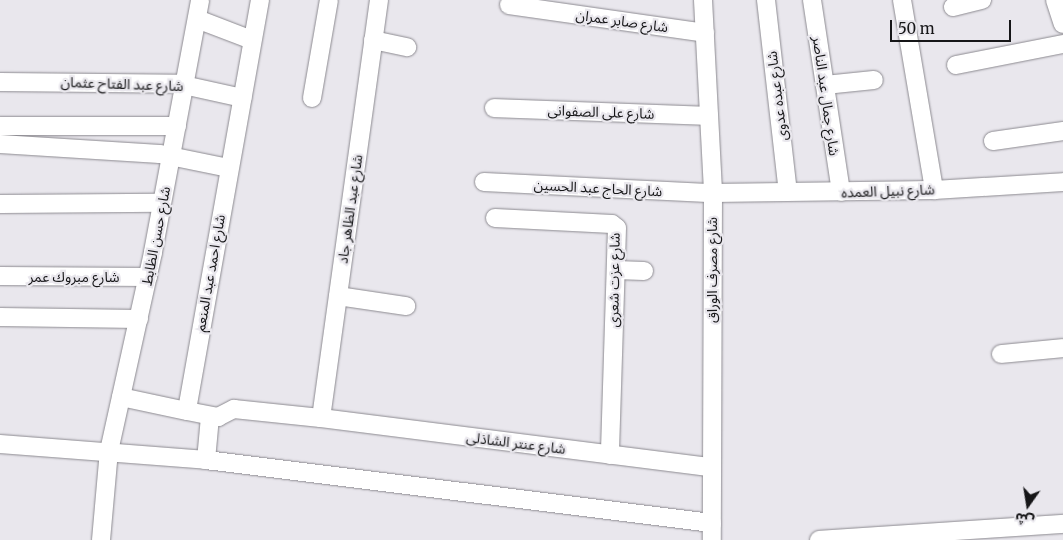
<!DOCTYPE html>
<html>
<head>
<meta charset="utf-8">
<style>
  body { margin:0 }
  #map { position:relative; width:1063px; height:540px; overflow:hidden; background:#e9e7ed; font-family:Merriweather,"Noto Sans Arabic",serif }
  div>[style] { position:absolute }
  .roads { filter:drop-shadow(0 0 1px #8c8a90) drop-shadow(0 0 1px #8c8a90) }
  .minor>* { height:18px; margin:-9px; padding:0 9px; transform-origin:9px; border-radius:9px; background:#fff }
  span { translate:-50% -50%; white-space:nowrap; text-align:center; line-height:1.15; -webkit-text-stroke:4.5px #e9e7ed; paint-order:stroke }
  .street-label { font-size:14px; color:#161618 }
  .north { position:absolute; left:1003px; top:480px; width:50px; height:50px; -webkit-text-stroke:4px #e9e7ed; paint-order:stroke; rotate:193deg; font-size:14px; font-weight:700; line-height:20px; text-align:center; color:#161618 }
  .north::after { content:''; display:block; margin:auto; width:18px; height:22px; background:#161618; clip-path:polygon(50% 0,100% 100%,50% 72%,0 100%) }
  .scale { position:absolute; left:890px; top:20px; width:121px; height:22px; box-sizing:border-box; border:2px solid #161618; border-top:0; padding-left:6px; font-size:15px; line-height:18px; white-space:nowrap; color:#161618; -webkit-text-stroke:4px #e9e7ed; paint-order:stroke }
</style>
</head>
<body>
<div id="map">
  <div class="roads">
    <div class="minor">
      <i style="left:260px;top:0;width:417px;rotate:100.1deg"></i>
      <i style="left:187px;top:411px;width:32px;rotate:11deg"></i>
      <i style="left:218px;top:417px;width:18px;rotate:-27deg"></i>
      <i style="left:234px;top:409px;width:87px;rotate:5.9deg"></i>
      <i style="left:321px;top:418px;width:393px;rotate:7.2deg"></i>
      <i style="left:703px;top:0;width:193px;rotate:87deg"></i>
      <i style="left:713px;top:193px;width:347px;rotate:90.2deg"></i>
      <i style="left:766px;top:0;width:193px;rotate:83.5deg"></i>
      <i style="left:812px;top:0;width:194px;rotate:81.4deg"></i>
      <i style="left:902px;top:0;width:193px;rotate:80.4deg"></i>
      <i style="left:1055px;top:0;width:25px;rotate:72deg"></i>
      <i style="left:509px;top:5px;width:198px;rotate:8.1deg"></i>
      <i style="left:953px;top:7px;width:30px;rotate:-14deg"></i>
      <i style="left:197px;top:19px;width:59px;rotate:20.9deg"></i>
      <i style="left:373px;top:40px;width:35px;rotate:12deg"></i>
      <i style="left:956px;top:65px;width:109px;rotate:-11.1deg"></i>
      <i style="left:0;top:82px;width:179px;rotate:0.6deg"></i>
      <i style="left:179px;top:84px;width:65px;rotate:12.5deg"></i>
      <i style="left:825px;top:85px;width:49px;rotate:-5.8deg"></i>
      <i style="left:312px;top:98px;width:99px;rotate:-80.2deg"></i>
      <i style="left:494px;top:108px;width:215px;rotate:2.1deg"></i>
      <i style="left:0;top:126px;width:177px"></i>
      <i style="left:993px;top:141px;width:71px;rotate:-8.1deg"></i>
      <i style="left:0;top:144px;width:160px;rotate:3.6deg"></i>
      <i style="left:160px;top:154px;width:70px;rotate:11.5deg"></i>
      <i style="left:484px;top:182px;width:229px;rotate:2.8deg"></i>
      <i style="left:713px;top:193px;width:221px;rotate:-0.8deg"></i>
      <i style="left:934px;top:190px;width:129px;rotate:-3.5deg"></i>
      <i style="left:0;top:204px;width:162px;rotate:-0.4deg"></i>
      <i style="left:495px;top:218px;width:117px;rotate:2.9deg"></i>
      <i style="left:612px;top:224px;width:6px;rotate:39deg"></i>
      <i style="left:617px;top:228px;width:227px;rotate:91.8deg"></i>
      <i style="left:616px;top:270px;width:28px;rotate:2deg"></i>
      <i style="left:0;top:276px;width:148px;rotate:0.4deg"></i>
      <i style="left:338px;top:296px;width:69px;rotate:8.4deg"></i>
      <i style="left:0;top:317px;width:139px;rotate:0.8deg"></i>
      <i style="left:1001px;top:354px;width:62px;rotate:-5.5deg"></i>
      <i style="left:121px;top:397px;width:67px;rotate:12deg"></i>
      <i style="left:321px;top:418px;width:422px;rotate:-82.1deg"></i>
      <i style="left:0;top:444px;width:207px;rotate:4.4deg"></i>
      <i style="left:206px;top:460px;width:510px;rotate:7.1deg"></i>
      <i style="left:206px;top:460px;width:43px;rotate:-84.7deg"></i>
      <i style="left:101px;top:540px;width:89px;rotate:-84.9deg"></i>
      <i style="left:109px;top:451px;width:204px;rotate:-77.5deg"></i>
      <i style="left:153px;top:252px;width:256px;rotate:-79.4deg"></i>
      <i style="left:819px;top:540px;width:245px;rotate:-3.8deg"></i>
    </div>
  </div>
  <div class="street-label">
    <span style="left:622px;top:21px;rotate:8deg">شارع صابر عمران</span>
    <span style="left:122px;top:84px;rotate:2deg">شارع عبد الفتاح عثمان</span>
    <span style="left:777px;top:96px;rotate:-97deg">شارع عبده عدوى</span>
    <span style="left:826px;top:96px;rotate:82deg">شارع جمال عبد الناصر</span>
    <span style="left:601px;top:112px;rotate:2deg">شارع على الصفوانى</span>
    <span style="left:598px;top:188px;rotate:3deg">شارع الحاج عبد الحسين</span>
    <span style="left:888px;top:191px;rotate:-2deg">شارع نبيل العمده</span>
    <span style="left:350px;top:209px;rotate:-82deg">شارع عبد الظاهر جاد</span>
    <span style="left:156px;top:236px;rotate:-79deg">شارع حسن الظابط</span>
    <span style="left:712px;top:270px;rotate:-90deg">شارع مصرف الوراق</span>
    <span style="left:210px;top:273px;rotate:-80deg">شارع احمد عبد المنعم</span>
    <span style="left:74px;top:277px">شارع مبروك عمر</span>
    <span style="left:614px;top:280px;rotate:-89deg">شارع عزت شعرى</span>
    <span style="left:516px;top:443px;rotate:7deg">شارع عنتر الشاذلى</span>
  </div>
  <div class="north">ش</div>
  <div class="scale">50 m</div>
</div>
</body>
</html>
